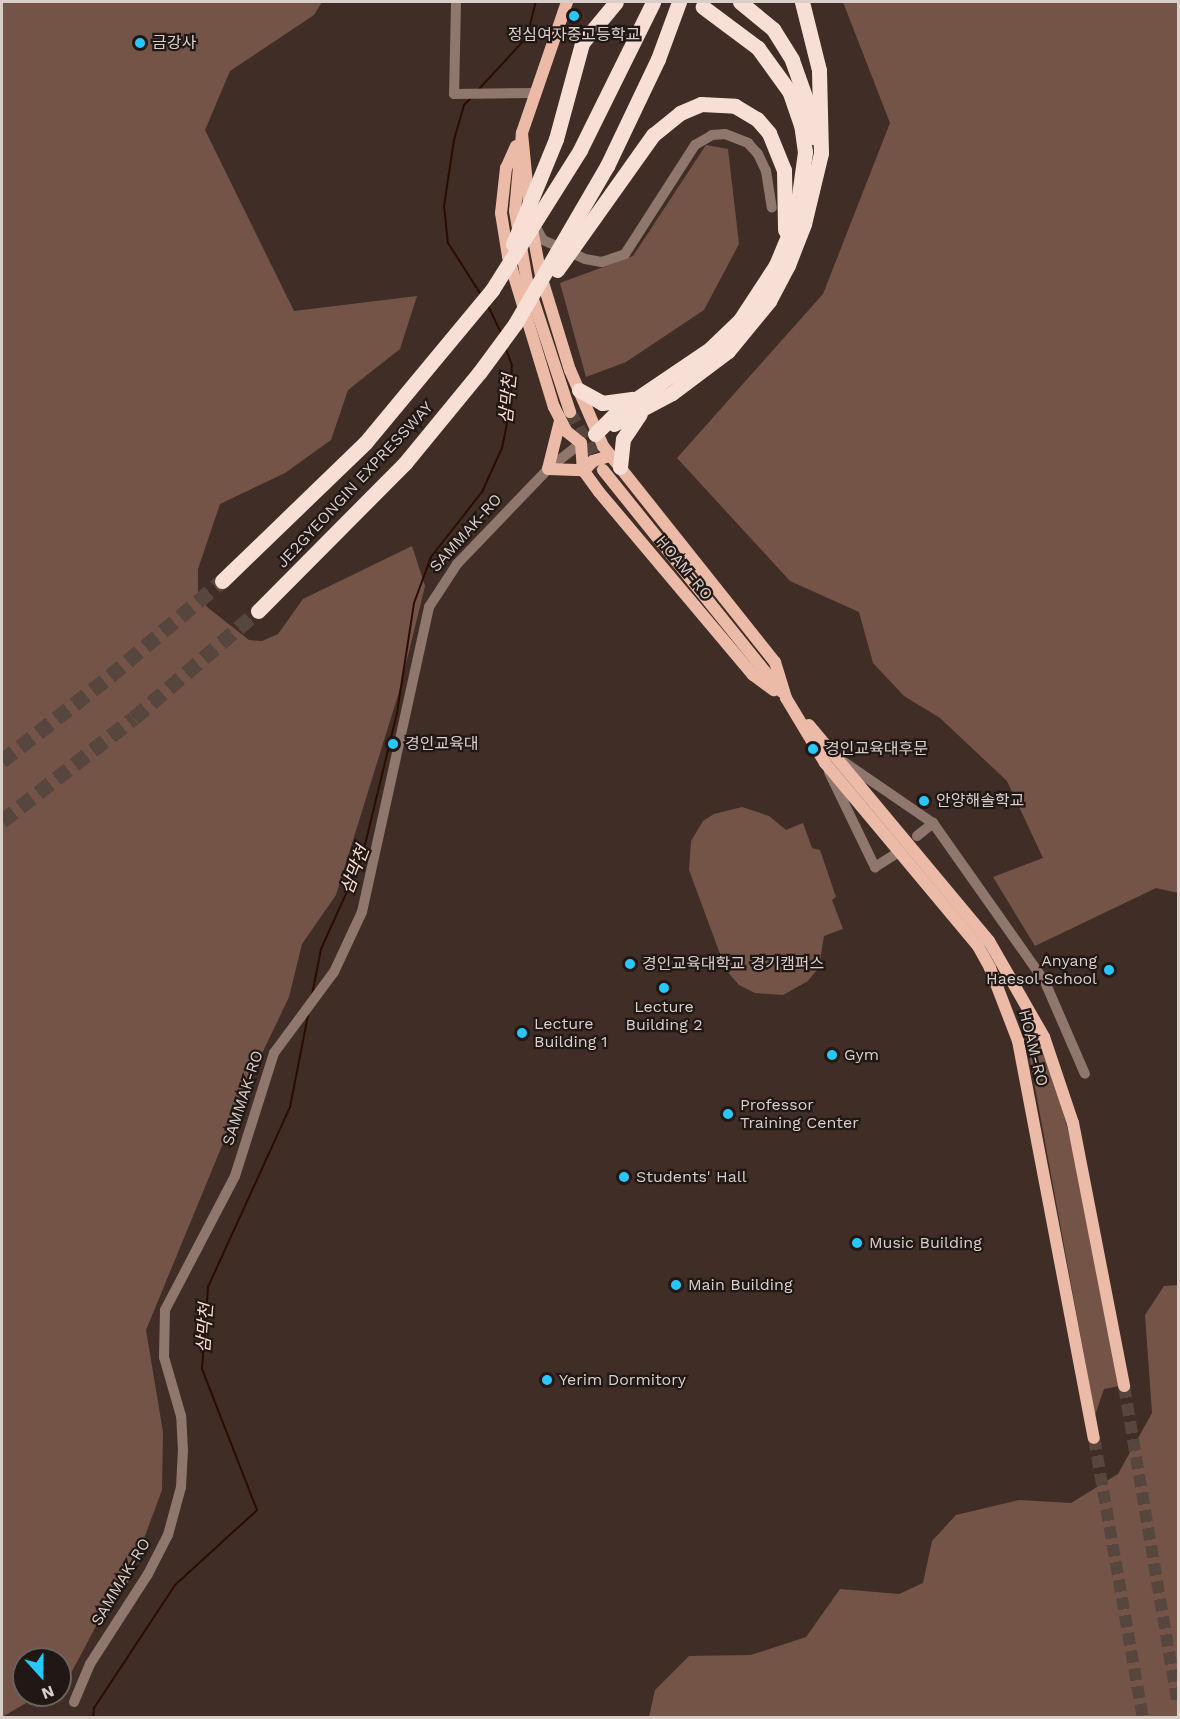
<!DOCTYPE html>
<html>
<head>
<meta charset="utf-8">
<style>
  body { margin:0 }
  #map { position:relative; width:1180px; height:1719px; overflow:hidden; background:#402e26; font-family:"Work Sans","Noto Sans KR",sans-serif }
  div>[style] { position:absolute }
  .green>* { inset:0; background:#745447 }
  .stream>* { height:2px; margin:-1px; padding:0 1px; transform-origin:1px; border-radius:1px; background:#2c0c01 }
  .major-tunnel>* { height:12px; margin-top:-6px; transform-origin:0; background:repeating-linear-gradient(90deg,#57463e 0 12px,transparent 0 18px) }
  .highway-tunnel>* { height:15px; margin-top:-7.5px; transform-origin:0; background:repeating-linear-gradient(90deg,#57463e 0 15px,transparent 0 23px) }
  .minor>* { height:10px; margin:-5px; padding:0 5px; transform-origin:5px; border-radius:5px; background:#8f776e }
  .major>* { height:12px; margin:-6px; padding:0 6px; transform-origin:6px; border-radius:6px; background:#ecbba8 }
  .highway>* { height:15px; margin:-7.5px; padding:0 7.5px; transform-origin:7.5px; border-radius:7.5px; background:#f7dfd6 }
  .dots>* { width:16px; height:16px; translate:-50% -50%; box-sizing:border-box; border:3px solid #211815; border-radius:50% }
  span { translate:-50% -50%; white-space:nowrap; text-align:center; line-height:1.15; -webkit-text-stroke:4.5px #211815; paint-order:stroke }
  .poi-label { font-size:16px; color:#dacec9 }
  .left { translate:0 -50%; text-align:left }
  .right { translate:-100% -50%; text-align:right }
  .street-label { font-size:16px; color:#dacec9 }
  .water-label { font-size:18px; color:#fedccf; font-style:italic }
  .frame { position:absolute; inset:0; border:3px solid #dacec9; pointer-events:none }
  .north { position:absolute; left:12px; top:1647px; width:60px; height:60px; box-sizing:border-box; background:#211815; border:2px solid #6b615d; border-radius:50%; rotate:159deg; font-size:16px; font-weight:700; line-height:24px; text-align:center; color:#dacec9 }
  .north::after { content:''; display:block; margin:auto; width:21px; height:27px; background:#27c8ff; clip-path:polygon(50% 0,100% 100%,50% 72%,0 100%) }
</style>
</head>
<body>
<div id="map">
  <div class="green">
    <i style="clip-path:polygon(2px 2px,322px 2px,314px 15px,230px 71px,205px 130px,294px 311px,417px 296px,400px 349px,348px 390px,331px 440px,285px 473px,220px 504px,198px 569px,198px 593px,207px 607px,249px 640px,262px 641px,278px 634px,303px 599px,412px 546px,425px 586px,399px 692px,336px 895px,302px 944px,289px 997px,247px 1085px,146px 1330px,163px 1432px,162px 1490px,126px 1587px,96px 1626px,69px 1677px,60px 1683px,60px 1659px,24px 1659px,24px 1695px,40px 1695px,2px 1717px)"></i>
    <i style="clip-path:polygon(843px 2px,1178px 2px,1178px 893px,1156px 888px,1035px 946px,993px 877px,1043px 858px,1007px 781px,940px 718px,904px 696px,873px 663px,859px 612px,790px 581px,677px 458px,823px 294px,890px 123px)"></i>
    <i style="clip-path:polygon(706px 145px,728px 149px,739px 244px,704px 310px,626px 362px,586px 377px,560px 283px,633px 256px)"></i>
    <i style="clip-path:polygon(742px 807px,769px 816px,786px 830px,803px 823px,812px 848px,820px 850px,836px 897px,832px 900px,843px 929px,824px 936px,819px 967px,808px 981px,783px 995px,755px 993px,739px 985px,726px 970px,689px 870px,691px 841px,703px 821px,714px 814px)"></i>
    <i style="clip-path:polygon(1022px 1016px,1032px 1022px,1052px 1071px,1073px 1149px,1119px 1386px,1104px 1389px,1095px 1415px)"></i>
    <i style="clip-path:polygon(1178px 1285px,1178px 1717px,649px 1717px,655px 1690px,689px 1656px,751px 1655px,806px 1637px,840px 1589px,899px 1594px,923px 1583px,932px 1541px,956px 1515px,1019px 1500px,1071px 1503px,1118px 1474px,1152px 1413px,1145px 1315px,1164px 1286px)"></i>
  </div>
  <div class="stream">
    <i style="left:479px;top:89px;width:71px;rotate:-47.3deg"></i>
    <i style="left:527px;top:37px;width:36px;rotate:-76deg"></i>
    <i style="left:471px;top:98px;width:10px;rotate:135deg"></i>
    <i style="left:464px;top:105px;width:36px;rotate:106deg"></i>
    <i style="left:454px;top:140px;width:67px;rotate:98.6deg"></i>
    <i style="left:444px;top:206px;width:37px;rotate:84deg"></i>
    <i style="left:448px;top:243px;width:59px;rotate:57.4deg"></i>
    <i style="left:488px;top:306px;width:30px;rotate:64deg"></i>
    <i style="left:312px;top:995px;width:47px;rotate:-78.9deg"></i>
    <i style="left:321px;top:949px;width:97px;rotate:-65.6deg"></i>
    <i style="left:361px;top:861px;width:152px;rotate:-76.3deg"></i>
    <i style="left:397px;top:713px;width:111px;rotate:-81.2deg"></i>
    <i style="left:414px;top:603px;width:49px;rotate:-69.7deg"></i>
    <i style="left:431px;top:557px;width:83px;rotate:-51.9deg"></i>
    <i style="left:482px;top:492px;width:48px;rotate:-65.6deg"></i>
    <i style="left:502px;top:448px;width:45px;rotate:-78.4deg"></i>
    <i style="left:511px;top:404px;width:39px;rotate:-89deg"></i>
    <i style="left:512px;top:365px;width:19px;rotate:-111deg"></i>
    <i style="left:93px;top:1718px;width:10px;rotate:-84deg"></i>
    <i style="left:94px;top:1708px;width:147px;rotate:-56.6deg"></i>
    <i style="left:175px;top:1585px;width:111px;rotate:-42.4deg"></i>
    <i style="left:257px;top:1510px;width:151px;rotate:-111.3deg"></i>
    <i style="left:202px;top:1369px;width:82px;rotate:-85.8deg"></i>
    <i style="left:208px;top:1287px;width:198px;rotate:-65.5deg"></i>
    <i style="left:290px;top:1107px;width:94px;rotate:-78.9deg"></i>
  </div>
  <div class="major-tunnel">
    <i style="left:570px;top:412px;width:64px;rotate:60.3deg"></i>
    <i style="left:1124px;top:1386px;width:324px;rotate:80.4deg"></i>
    <i style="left:1094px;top:1438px;width:284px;rotate:80.1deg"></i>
  </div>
  <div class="highway-tunnel">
    <i style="left:2px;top:761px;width:137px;rotate:-38.2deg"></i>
    <i style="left:110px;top:676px;width:147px;rotate:-40.3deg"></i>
    <i style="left:2px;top:821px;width:167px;rotate:-38deg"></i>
    <i style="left:134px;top:718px;width:164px;rotate:-40.8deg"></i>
  </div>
  <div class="minor">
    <i style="left:456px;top:2px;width:92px;rotate:91.2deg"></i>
    <i style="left:454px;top:94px;width:80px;rotate:-0.7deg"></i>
    <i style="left:534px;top:224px;width:18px;rotate:61deg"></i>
    <i style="left:543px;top:240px;width:46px;rotate:24.3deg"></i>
    <i style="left:585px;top:259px;width:17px;rotate:10deg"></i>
    <i style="left:602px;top:262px;width:24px;rotate:-19deg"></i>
    <i style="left:625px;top:254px;width:130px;rotate:-57.3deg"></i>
    <i style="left:695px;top:145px;width:20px;rotate:-30deg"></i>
    <i style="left:712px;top:135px;width:13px;rotate:-4deg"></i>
    <i style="left:725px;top:134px;width:25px;rotate:21deg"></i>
    <i style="left:748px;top:143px;width:15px;rotate:48deg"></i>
    <i style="left:758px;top:154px;width:19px;rotate:65deg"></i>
    <i style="left:766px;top:171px;width:37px;rotate:81deg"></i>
    <i style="left:841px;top:760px;width:112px;rotate:34.4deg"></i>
    <i style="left:933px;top:823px;width:194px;rotate:54.8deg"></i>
    <i style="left:1045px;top:982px;width:100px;rotate:66.5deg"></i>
    <i style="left:829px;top:772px;width:106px;rotate:64.2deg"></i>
    <i style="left:875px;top:867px;width:22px;rotate:-32deg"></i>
    <i style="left:917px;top:836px;width:21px;rotate:-39deg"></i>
    <i style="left:74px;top:1702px;width:41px;rotate:-67.2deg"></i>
    <i style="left:90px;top:1664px;width:107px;rotate:-57.2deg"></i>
    <i style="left:148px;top:1574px;width:44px;rotate:-62.9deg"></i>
    <i style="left:168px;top:1535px;width:50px;rotate:-74.8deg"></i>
    <i style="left:181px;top:1487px;width:36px;rotate:-87deg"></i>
    <i style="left:183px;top:1451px;width:35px;rotate:-93deg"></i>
    <i style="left:181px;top:1416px;width:61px;rotate:-106.1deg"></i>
    <i style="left:164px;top:1357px;width:47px;rotate:-88.8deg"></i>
    <i style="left:165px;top:1310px;width:151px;rotate:-62.4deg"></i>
    <i style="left:235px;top:1176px;width:129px;rotate:-72.4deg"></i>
    <i style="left:274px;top:1053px;width:101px;rotate:-53.5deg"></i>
    <i style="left:334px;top:972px;width:66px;rotate:-65deg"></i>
    <i style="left:362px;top:912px;width:312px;rotate:-77.6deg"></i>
    <i style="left:429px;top:607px;width:51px;rotate:-56.9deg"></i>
    <i style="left:457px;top:564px;width:132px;rotate:-46.2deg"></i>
    <i style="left:548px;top:469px;width:42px;rotate:-38.2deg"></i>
  </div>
  <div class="major">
    <i style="left:567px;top:2px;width:139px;rotate:109deg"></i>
    <i style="left:522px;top:133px;width:78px;rotate:95.1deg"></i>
    <i style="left:515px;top:211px;width:71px;rotate:80.3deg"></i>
    <i style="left:527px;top:281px;width:138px;rotate:71.8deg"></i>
    <i style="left:522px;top:133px;width:71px;rotate:84.4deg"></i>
    <i style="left:516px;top:146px;width:24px;rotate:114deg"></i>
    <i style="left:506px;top:168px;width:45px;rotate:96.3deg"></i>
    <i style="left:501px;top:213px;width:44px;rotate:80.8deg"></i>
    <i style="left:508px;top:256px;width:158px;rotate:73.1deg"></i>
    <i style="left:554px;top:407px;width:27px;rotate:63deg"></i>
    <i style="left:566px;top:431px;width:19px;rotate:39deg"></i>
    <i style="left:531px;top:224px;width:53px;rotate:79.1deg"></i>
    <i style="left:541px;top:276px;width:98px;rotate:72.9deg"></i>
    <i style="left:570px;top:370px;width:83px;rotate:66.5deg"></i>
    <i style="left:603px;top:446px;width:276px;rotate:51.5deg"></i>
    <i style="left:775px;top:662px;width:38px;rotate:73deg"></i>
    <i style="left:786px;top:698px;width:76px;rotate:59deg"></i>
    <i style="left:825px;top:763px;width:239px;rotate:50.1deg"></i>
    <i style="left:978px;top:946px;width:25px;rotate:61deg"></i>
    <i style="left:990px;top:968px;width:78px;rotate:69deg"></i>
    <i style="left:1018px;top:1041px;width:404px;rotate:79.2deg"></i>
    <i style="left:560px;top:421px;width:49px;rotate:104deg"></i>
    <i style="left:548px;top:469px;width:35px;rotate:2deg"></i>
    <i style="left:581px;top:443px;width:27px;rotate:86deg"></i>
    <i style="left:583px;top:470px;width:27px;rotate:54deg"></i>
    <i style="left:599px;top:492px;width:239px;rotate:49.9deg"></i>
    <i style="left:753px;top:675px;width:26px;rotate:36deg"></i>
    <i style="left:603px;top:470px;width:284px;rotate:51.2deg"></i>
    <i style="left:584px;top:471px;width:13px;rotate:-48deg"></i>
    <i style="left:593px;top:461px;width:17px;rotate:-17deg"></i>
    <i style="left:809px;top:725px;width:281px;rotate:50.2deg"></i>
    <i style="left:989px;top:941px;width:111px;rotate:60.2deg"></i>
    <i style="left:1044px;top:1037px;width:91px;rotate:71.4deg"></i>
    <i style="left:1073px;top:1123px;width:268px;rotate:79deg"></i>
  </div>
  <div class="highway">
    <i style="left:740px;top:2px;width:43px;rotate:39.3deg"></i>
    <i style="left:773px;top:29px;width:36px;rotate:58deg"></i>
    <i style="left:792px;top:60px;width:48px;rotate:70.4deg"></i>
    <i style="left:808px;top:105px;width:33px;rotate:79deg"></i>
    <i style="left:513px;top:244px;width:113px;rotate:-67.7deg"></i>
    <i style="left:556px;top:139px;width:99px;rotate:-74.8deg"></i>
    <i style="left:582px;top:43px;width:53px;rotate:-50.3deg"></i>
    <i style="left:557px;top:270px;width:166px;rotate:-54.6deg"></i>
    <i style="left:653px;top:135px;width:35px;rotate:-39deg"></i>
    <i style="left:680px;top:113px;width:23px;rotate:-23deg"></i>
    <i style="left:701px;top:104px;width:34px;rotate:3deg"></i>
    <i style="left:735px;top:106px;width:26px;rotate:31deg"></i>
    <i style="left:757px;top:119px;width:18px;rotate:49deg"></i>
    <i style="left:769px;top:133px;width:40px;rotate:68deg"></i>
    <i style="left:784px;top:170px;width:60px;rotate:89deg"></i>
    <i style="left:579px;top:390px;width:26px;rotate:29deg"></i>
    <i style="left:602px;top:403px;width:30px;rotate:-8deg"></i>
    <i style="left:614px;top:424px;width:66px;rotate:-28.1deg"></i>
    <i style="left:672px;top:393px;width:70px;rotate:-36.9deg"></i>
    <i style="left:728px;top:351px;width:65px;rotate:-50.6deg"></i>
    <i style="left:769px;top:301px;width:41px;rotate:-62.2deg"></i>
    <i style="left:788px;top:265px;width:44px;rotate:-68.7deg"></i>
    <i style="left:804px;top:224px;width:73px;rotate:-76.5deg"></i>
    <i style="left:821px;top:153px;width:83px;rotate:-91.4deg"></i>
    <i style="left:819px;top:70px;width:70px;rotate:-104deg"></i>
    <i style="left:595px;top:434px;width:31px;rotate:-45deg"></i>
    <i style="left:617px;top:412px;width:112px;rotate:-34.1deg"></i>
    <i style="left:710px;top:349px;width:42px;rotate:-44deg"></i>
    <i style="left:740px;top:320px;width:66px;rotate:-56.8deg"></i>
    <i style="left:776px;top:265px;width:52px;rotate:-67.4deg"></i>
    <i style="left:796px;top:217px;width:66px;rotate:-82.1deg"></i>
    <i style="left:805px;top:152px;width:27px;rotate:-98deg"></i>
    <i style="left:801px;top:125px;width:36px;rotate:-109deg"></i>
    <i style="left:789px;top:91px;width:53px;rotate:-125.8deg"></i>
    <i style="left:758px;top:48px;width:69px;rotate:-143.3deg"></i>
    <i style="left:620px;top:467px;width:28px;rotate:-84deg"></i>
    <i style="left:623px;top:439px;width:30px;rotate:-56deg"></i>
    <i style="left:222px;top:581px;width:199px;rotate:-44deg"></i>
    <i style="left:365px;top:443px;width:199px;rotate:-50.3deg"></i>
    <i style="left:492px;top:290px;width:165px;rotate:-57.8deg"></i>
    <i style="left:580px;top:150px;width:165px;rotate:-63.7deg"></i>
    <i style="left:258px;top:611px;width:209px;rotate:-45.2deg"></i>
    <i style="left:405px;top:463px;width:117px;rotate:-50.6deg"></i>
    <i style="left:479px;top:373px;width:61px;rotate:-53.7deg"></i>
    <i style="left:515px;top:324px;width:183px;rotate:-59.8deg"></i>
    <i style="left:607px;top:166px;width:119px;rotate:-64.5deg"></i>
    <i style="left:658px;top:59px;width:61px;rotate:-69.8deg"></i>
  </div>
  <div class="dots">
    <i style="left:574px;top:16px;background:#27c8ff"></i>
    <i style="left:140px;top:43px;background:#27c8ff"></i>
    <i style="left:393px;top:744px;background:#27c8ff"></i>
    <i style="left:813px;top:749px;background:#27c8ff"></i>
    <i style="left:924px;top:801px;background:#27c8ff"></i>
    <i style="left:630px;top:964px;background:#27c8ff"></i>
    <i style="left:1109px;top:970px;background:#27c8ff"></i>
    <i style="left:664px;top:988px;background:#27c8ff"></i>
    <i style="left:522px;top:1033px;background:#27c8ff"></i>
    <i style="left:832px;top:1055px;background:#27c8ff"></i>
    <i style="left:728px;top:1114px;background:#27c8ff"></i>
    <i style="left:624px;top:1177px;background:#27c8ff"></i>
    <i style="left:857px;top:1243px;background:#27c8ff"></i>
    <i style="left:676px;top:1285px;background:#27c8ff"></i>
    <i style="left:547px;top:1380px;background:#27c8ff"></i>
  </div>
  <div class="poi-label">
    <span style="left:574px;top:35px">정심여자중고등학교</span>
    <span class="left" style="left:152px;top:43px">금강사</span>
    <span class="left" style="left:405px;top:744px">경인교육대</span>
    <span class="left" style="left:825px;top:749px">경인교육대후문</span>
    <span class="left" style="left:936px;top:801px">안양해솔학교</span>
    <span class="right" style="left:1097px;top:970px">Anyang<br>Haesol School</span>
    <span class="left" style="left:642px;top:964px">경인교육대학교 경기캠퍼스</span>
    <span style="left:664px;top:1016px">Lecture<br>Building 2</span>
    <span class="left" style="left:534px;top:1033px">Lecture<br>Building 1</span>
    <span class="left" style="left:844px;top:1055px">Gym</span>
    <span class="left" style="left:740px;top:1114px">Professor<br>Training Center</span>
    <span class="left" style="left:636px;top:1177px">Students' Hall</span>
    <span class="left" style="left:869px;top:1243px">Music Building</span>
    <span class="left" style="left:688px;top:1285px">Main Building</span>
    <span class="left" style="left:559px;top:1380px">Yerim Dormitory</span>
  </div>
  <div class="street-label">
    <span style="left:355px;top:485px;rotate:-47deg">JE2GYEONGIN EXPRESSWAY</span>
    <span style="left:466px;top:533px;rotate:-48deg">SAMMAK-RO</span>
    <span style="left:684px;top:568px;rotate:50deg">HOAM-RO</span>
    <span style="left:1033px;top:1048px;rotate:76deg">HOAM-RO</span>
    <span style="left:243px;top:1098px;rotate:-72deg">SAMMAK-RO</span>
    <span style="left:121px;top:1582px;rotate:-59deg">SAMMAK-RO</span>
  </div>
  <div class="water-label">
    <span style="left:508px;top:399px;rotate:-85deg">삼막천</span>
    <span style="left:355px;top:870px;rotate:-69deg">삼막천</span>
    <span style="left:205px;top:1328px;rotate:-86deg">삼막천</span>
  </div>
  <div class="frame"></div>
  <div class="north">N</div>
</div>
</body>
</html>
